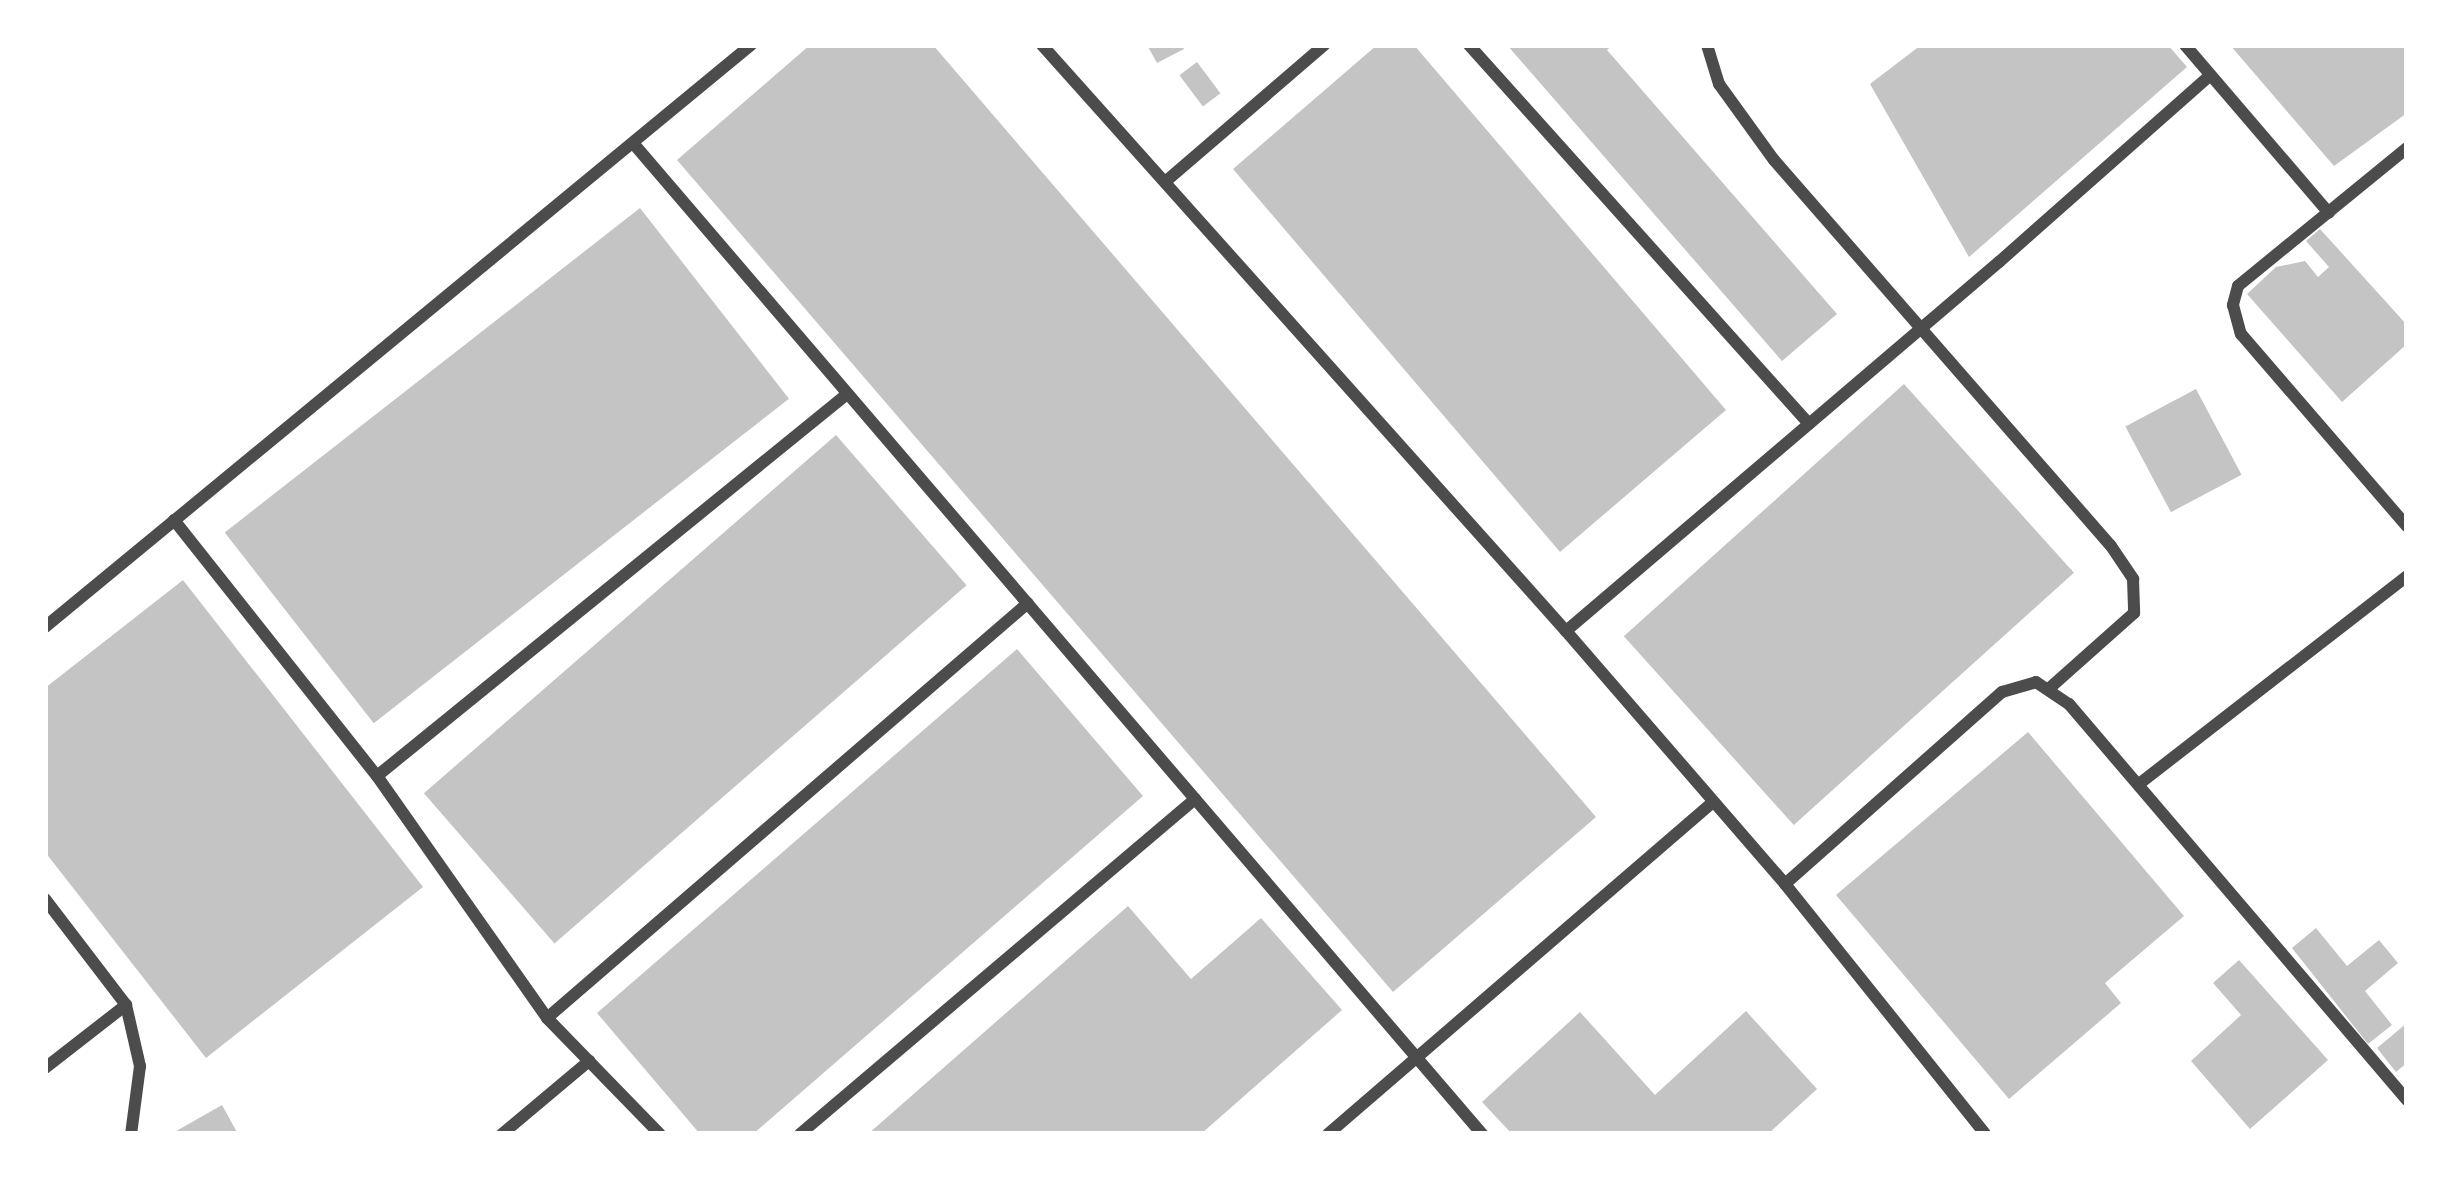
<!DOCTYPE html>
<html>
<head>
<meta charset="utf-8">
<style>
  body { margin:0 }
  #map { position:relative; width:2452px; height:1179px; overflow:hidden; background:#fff; font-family:"Fira Sans",sans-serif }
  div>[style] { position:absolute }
  .building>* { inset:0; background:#c4c4c4; transform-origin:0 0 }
  .minor>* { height:12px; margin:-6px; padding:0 6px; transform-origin:6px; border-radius:6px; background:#4c4c4c }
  span { translate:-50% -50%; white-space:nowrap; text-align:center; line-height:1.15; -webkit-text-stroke:10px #fff; paint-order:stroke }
  .frame { position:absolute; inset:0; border:48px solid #fff; pointer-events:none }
</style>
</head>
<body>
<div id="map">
  <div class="building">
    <i style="clip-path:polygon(810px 45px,933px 45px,1596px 817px,1393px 992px,677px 160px)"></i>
    <i style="clip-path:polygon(1147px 45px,1182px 45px,1184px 49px,1157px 63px)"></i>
    <i style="clip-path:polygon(1377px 45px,1414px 45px,1726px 410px,1560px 552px,1233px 169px)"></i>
    <i style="clip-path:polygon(1507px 45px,1613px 45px,1607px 50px,1837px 314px,1782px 361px)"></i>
    <i style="clip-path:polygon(1921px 45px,2168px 45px,2187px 67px,1969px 257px,1870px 84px)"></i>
    <i style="clip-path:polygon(2230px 45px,2407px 45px,2407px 113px,2334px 166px)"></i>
    <i style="left:1197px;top:62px;width:39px;height:22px;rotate:53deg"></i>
    <i style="left:640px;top:208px;width:242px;height:527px;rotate:52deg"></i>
    <i style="clip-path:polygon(2320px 229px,2407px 325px,2407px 344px,2342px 402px,2247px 294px,2276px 267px,2305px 261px,2318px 277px,2329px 267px,2306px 241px)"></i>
    <i style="left:1904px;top:384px;width:254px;height:377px;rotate:48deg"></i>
    <i style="left:2196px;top:389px;width:97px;height:80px;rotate:62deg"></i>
    <i style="left:836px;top:435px;width:199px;height:546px;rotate:49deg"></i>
    <i style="clip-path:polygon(183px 580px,423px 887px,206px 1058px,45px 852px,45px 688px)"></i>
    <i style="clip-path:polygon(1017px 649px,1143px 796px,753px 1134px,700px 1134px,597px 1013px)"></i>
    <i style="clip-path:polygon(2028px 732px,2184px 916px,2105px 983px,2121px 1003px,2009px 1099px,1836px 895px)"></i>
    <i style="clip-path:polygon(1128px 906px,1191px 979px,1261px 918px,1342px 1010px,1201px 1134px,868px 1134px)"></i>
    <i style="clip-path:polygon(2316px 928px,2347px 966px,2379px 940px,2398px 963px,2365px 991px,2392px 1025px,2368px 1044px,2292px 948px)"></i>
    <i style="clip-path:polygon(2239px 960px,2328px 1060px,2250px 1129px,2191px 1061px,2241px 1015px,2213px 983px)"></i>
    <i style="clip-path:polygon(1746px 1011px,1817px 1089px,1768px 1134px,1512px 1134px,1482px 1102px,1580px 1012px,1655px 1095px)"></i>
    <i style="clip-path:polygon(2407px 1023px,2407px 1063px,2396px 1072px,2377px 1048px)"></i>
    <i style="clip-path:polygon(222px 1105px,238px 1134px,171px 1134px)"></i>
  </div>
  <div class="minor">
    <i style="left:1042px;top:45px;width:786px;rotate:48.2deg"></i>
    <i style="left:1566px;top:631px;width:335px;rotate:49.1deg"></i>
    <i style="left:1785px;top:884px;width:320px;rotate:51.3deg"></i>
    <i style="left:1469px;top:45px;width:509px;rotate:48.1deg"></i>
    <i style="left:1707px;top:45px;width:41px;rotate:72.9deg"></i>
    <i style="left:1719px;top:84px;width:94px;rotate:54.1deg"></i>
    <i style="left:1774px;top:160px;width:512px;rotate:48.88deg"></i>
    <i style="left:2111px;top:546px;width:40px;rotate:56deg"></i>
    <i style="left:2133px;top:579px;width:34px;rotate:88deg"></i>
    <i style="left:2134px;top:613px;width:111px;rotate:138.3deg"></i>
    <i style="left:2185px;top:45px;width:221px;rotate:49.4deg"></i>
    <i style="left:633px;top:143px;width:1305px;rotate:49.41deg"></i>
    <i style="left:2407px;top:148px;width:218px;rotate:140.8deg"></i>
    <i style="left:2238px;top:286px;width:20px;rotate:105deg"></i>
    <i style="left:2233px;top:305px;width:30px;rotate:75deg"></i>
    <i style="left:2241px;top:334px;width:254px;rotate:49.2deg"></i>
    <i style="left:1165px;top:182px;width:210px;rotate:-40.7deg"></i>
    <i style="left:174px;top:520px;width:327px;rotate:51.6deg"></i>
    <i style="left:377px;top:776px;width:296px;rotate:54.9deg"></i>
    <i style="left:547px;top:1018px;width:162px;rotate:45.8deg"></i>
    <i style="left:45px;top:627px;width:915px;rotate:-39.5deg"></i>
    <i style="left:1566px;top:631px;width:569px;rotate:-40.44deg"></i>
    <i style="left:1999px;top:262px;width:282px;rotate:-41.5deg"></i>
    <i style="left:377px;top:776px;width:606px;rotate:-39.1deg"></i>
    <i style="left:2139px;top:784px;width:339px;rotate:-37.8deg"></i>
    <i style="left:1785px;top:884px;width:290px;rotate:-41.5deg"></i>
    <i style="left:2002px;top:692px;width:35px;rotate:-16deg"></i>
    <i style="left:2036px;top:682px;width:40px;rotate:34deg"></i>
    <i style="left:2069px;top:704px;width:521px;rotate:49.52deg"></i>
    <i style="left:45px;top:899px;width:133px;rotate:52.6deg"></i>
    <i style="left:126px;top:1005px;width:63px;rotate:77.1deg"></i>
    <i style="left:140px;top:1066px;width:69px;rotate:97.5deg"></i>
    <i style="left:547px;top:1018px;width:635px;rotate:-40.79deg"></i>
    <i style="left:45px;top:1068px;width:103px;rotate:-37.9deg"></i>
    <i style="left:502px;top:1134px;width:114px;rotate:-40deg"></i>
    <i style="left:800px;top:1134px;width:518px;rotate:-40.3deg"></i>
    <i style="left:1328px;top:1134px;width:508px;rotate:-40.77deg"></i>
  </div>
  <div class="frame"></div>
</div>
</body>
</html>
